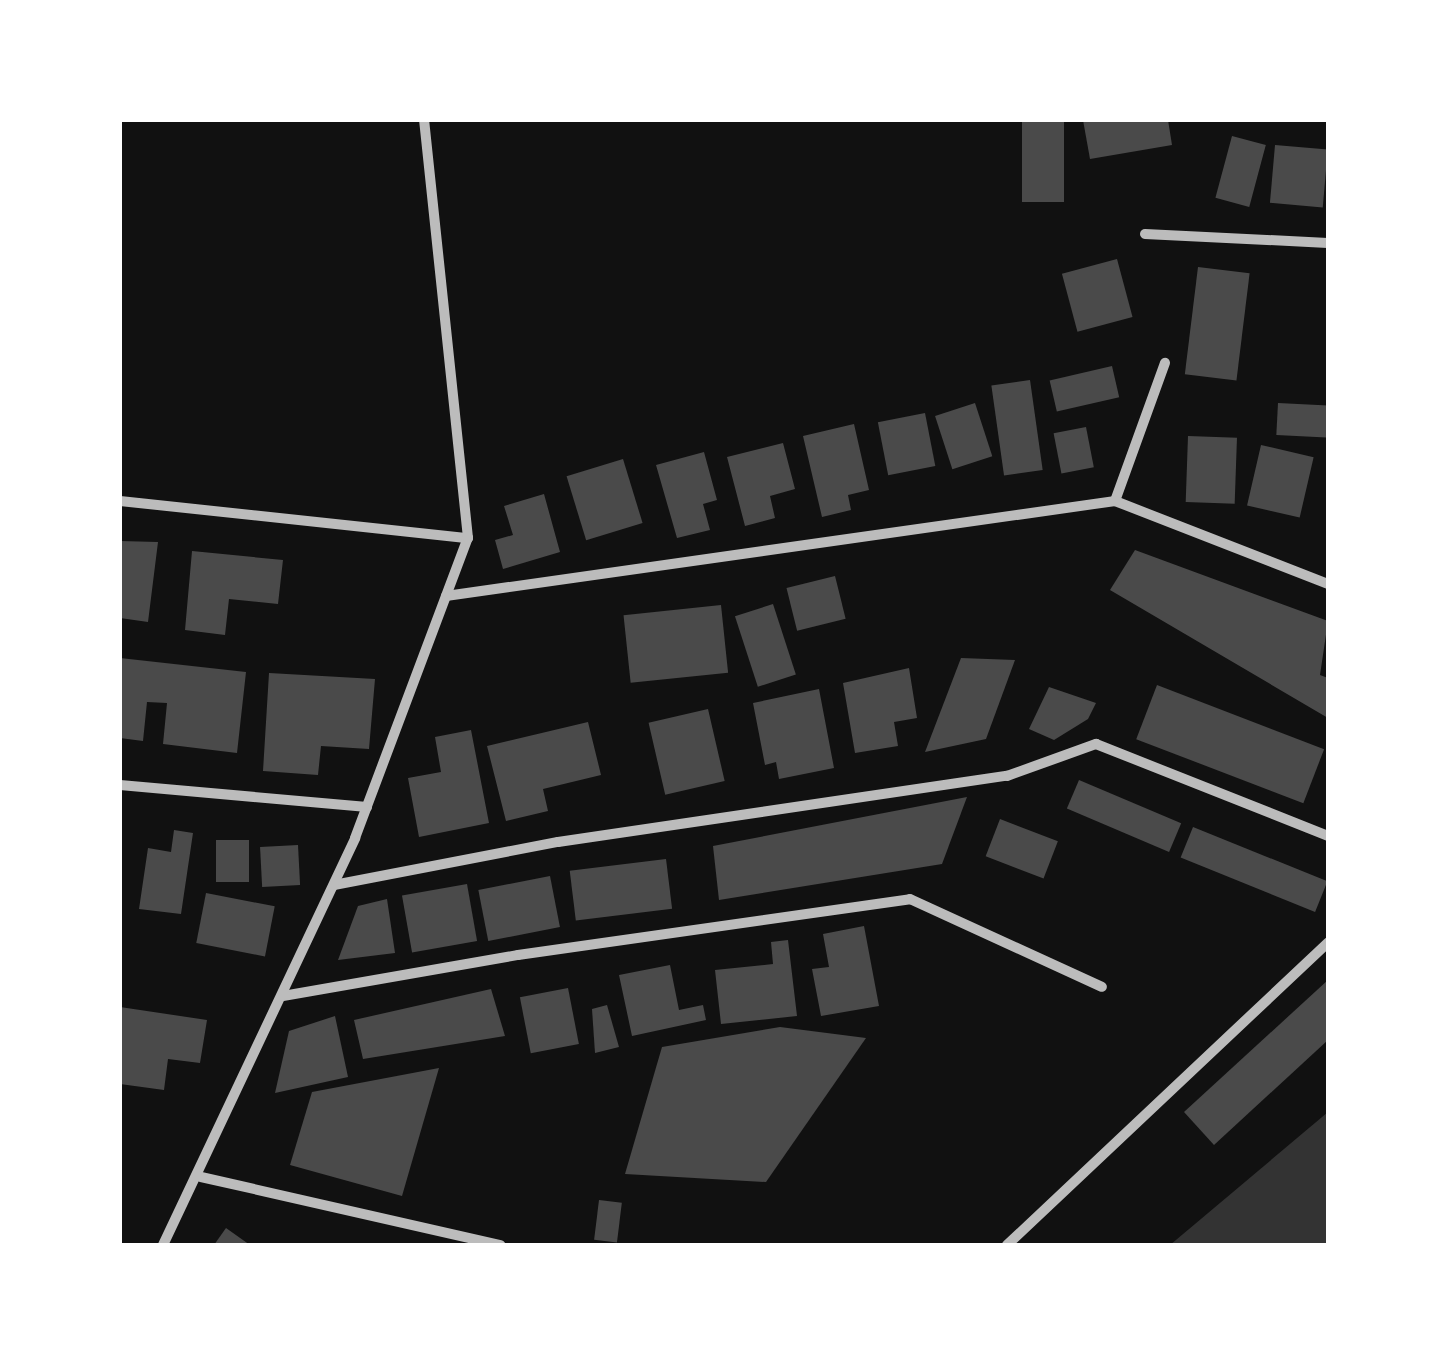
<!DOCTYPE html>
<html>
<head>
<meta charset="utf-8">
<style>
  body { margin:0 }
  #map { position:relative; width:1448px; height:1365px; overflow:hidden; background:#111; font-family:"Varela Round",sans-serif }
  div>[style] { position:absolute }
  .water>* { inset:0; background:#333 }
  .building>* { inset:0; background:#4a4a4a; transform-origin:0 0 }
  .minor>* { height:10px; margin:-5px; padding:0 5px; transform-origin:5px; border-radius:5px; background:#bcbcbc }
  span { translate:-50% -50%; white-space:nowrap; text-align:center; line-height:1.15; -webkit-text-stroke:8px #fff; paint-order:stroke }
  .frame { position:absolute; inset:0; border:122px solid #fff; pointer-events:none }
</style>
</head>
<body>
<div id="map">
  <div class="water">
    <i style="clip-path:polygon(1328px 1112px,1328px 1245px,1170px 1245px)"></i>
  </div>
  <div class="building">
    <i style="left:1022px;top:120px;width:42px;height:82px"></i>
    <i style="clip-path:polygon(1083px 120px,1168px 120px,1172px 145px,1090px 159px)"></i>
    <i style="left:1232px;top:136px;width:35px;height:64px;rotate:15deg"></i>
    <i style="left:1275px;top:145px;width:53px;height:58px;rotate:5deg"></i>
    <i style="left:1117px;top:259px;width:60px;height:57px;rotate:75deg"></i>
    <i style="left:1198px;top:267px;width:52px;height:108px;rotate:7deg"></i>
    <i style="left:1112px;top:366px;width:32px;height:64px;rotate:77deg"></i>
    <i style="left:1030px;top:380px;width:91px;height:39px;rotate:82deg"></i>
    <i style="left:975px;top:403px;width:56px;height:42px;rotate:72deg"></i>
    <i style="left:1278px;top:403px;width:50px;height:32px;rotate:3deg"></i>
    <i style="left:925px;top:413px;width:54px;height:48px;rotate:79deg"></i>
    <i style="clip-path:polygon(854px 424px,869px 490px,848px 495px,851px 510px,822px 517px,803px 436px)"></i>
    <i style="left:1086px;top:427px;width:41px;height:33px;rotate:79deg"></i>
    <i style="left:1188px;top:436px;width:49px;height:66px;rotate:2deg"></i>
    <i style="clip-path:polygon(783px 443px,795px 489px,770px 496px,775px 518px,745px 526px,727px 457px)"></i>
    <i style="left:1261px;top:445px;width:54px;height:62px;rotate:13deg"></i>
    <i style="clip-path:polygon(704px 452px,717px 500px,703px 504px,710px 530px,677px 538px,656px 465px)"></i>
    <i style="left:623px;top:459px;width:67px;height:59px;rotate:73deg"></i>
    <i style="clip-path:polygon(544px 494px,560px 552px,503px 569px,495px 540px,513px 535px,504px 506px)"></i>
    <i style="clip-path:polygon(120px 541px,158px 542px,148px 622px,120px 618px)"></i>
    <i style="clip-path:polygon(1135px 550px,1328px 621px,1320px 675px,1328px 678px,1328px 718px,1110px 590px)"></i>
    <i style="clip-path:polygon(192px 551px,283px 560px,278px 604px,229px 599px,225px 635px,185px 630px)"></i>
    <i style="left:835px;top:576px;width:44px;height:50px;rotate:76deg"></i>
    <i style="left:773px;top:604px;width:74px;height:40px;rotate:72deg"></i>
    <i style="left:721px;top:605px;width:68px;height:98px;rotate:84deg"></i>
    <i style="clip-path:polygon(120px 658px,246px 672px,237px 753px,163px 744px,167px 703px,147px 702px,143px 741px,120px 738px)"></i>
    <i style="clip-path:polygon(961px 658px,1015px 660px,986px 739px,925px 752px)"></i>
    <i style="clip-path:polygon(909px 668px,917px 718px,894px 722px,898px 746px,855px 753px,843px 683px)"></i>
    <i style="clip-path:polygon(269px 673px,375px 679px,369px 749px,321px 746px,318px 775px,263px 771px)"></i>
    <i style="left:1157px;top:685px;width:179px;height:58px;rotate:21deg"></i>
    <i style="clip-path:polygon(1049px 687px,1096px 703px,1088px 719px,1054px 740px,1029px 729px)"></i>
    <i style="clip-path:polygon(819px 689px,834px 768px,779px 779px,776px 762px,765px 765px,753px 703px)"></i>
    <i style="left:708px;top:709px;width:74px;height:61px;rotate:77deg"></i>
    <i style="clip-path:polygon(588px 722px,601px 775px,543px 789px,548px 811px,506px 821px,487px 746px)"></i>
    <i style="clip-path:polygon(471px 730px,489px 823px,419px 837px,408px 778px,441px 772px,435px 737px)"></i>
    <i style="left:1079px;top:780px;width:111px;height:31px;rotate:23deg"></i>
    <i style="clip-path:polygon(967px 797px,942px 864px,719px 900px,713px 846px)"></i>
    <i style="left:1000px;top:819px;width:62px;height:40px;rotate:21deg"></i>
    <i style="left:1193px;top:827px;width:145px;height:33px;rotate:22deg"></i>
    <i style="clip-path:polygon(174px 830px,193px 833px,181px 914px,139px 909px,148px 848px,171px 852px)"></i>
    <i style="left:216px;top:840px;width:33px;height:42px"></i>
    <i style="left:298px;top:845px;width:40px;height:38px;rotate:87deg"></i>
    <i style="left:666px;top:859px;width:50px;height:97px;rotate:83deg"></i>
    <i style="left:550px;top:876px;width:52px;height:73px;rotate:79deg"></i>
    <i style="left:467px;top:884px;width:58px;height:66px;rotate:80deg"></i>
    <i style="left:206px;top:893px;width:70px;height:51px;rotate:11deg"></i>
    <i style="clip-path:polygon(387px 899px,395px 953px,338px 960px,358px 906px)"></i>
    <i style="clip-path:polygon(864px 926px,879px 1006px,821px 1016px,812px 969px,829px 967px,823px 934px)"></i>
    <i style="clip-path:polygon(788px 940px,797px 1016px,721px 1024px,715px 970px,773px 964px,771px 942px)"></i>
    <i style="clip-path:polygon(670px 965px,679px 1010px,703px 1005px,706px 1020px,632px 1036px,619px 975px)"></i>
    <i style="clip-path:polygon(1328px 980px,1328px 1040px,1214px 1145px,1184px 1112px)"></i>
    <i style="left:568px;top:988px;width:57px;height:49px;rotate:79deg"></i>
    <i style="clip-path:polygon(491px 989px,505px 1036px,363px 1059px,354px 1020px)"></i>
    <i style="clip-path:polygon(607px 1005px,619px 1047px,595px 1053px,592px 1009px)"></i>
    <i style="clip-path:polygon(120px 1007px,207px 1020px,200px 1063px,168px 1059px,164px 1090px,120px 1084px)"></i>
    <i style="clip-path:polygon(335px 1016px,348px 1077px,275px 1093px,289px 1031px)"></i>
    <i style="clip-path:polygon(780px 1027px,866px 1038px,766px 1182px,625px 1174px,662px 1047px)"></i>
    <i style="clip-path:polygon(439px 1068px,402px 1196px,290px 1165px,312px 1092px)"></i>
    <i style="left:599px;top:1200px;width:23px;height:40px;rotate:7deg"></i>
    <i style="clip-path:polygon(226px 1228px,250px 1245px,214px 1245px)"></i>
  </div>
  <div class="minor">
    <i style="left:1145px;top:234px;width:183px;rotate:2.8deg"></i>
    <i style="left:120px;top:501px;width:350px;rotate:6.1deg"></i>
    <i style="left:1115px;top:501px;width:147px;rotate:-70.1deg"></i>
    <i style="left:446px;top:596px;width:676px;rotate:-8.08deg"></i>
    <i style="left:1115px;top:501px;width:229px;rotate:21.3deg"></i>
    <i style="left:120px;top:785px;width:248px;rotate:5.1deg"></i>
    <i style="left:334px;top:885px;width:228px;rotate:-10.9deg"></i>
    <i style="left:558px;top:842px;width:454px;rotate:-8.4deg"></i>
    <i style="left:1007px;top:776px;width:95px;rotate:-19.8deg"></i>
    <i style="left:1096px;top:744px;width:250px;rotate:21.6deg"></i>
    <i style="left:283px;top:996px;width:239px;rotate:-9.9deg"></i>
    <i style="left:518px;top:955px;width:396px;rotate:-8.1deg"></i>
    <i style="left:910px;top:899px;width:211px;rotate:24.6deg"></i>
    <i style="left:201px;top:1177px;width:307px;rotate:12.8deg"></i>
    <i style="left:163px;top:1245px;width:450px;rotate:-64.7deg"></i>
    <i style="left:355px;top:838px;width:321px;rotate:-69.4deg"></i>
    <i style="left:468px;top:538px;width:420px;rotate:-96deg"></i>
    <i style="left:1007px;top:1245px;width:441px;rotate:-43.3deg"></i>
  </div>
  <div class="frame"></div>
</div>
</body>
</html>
